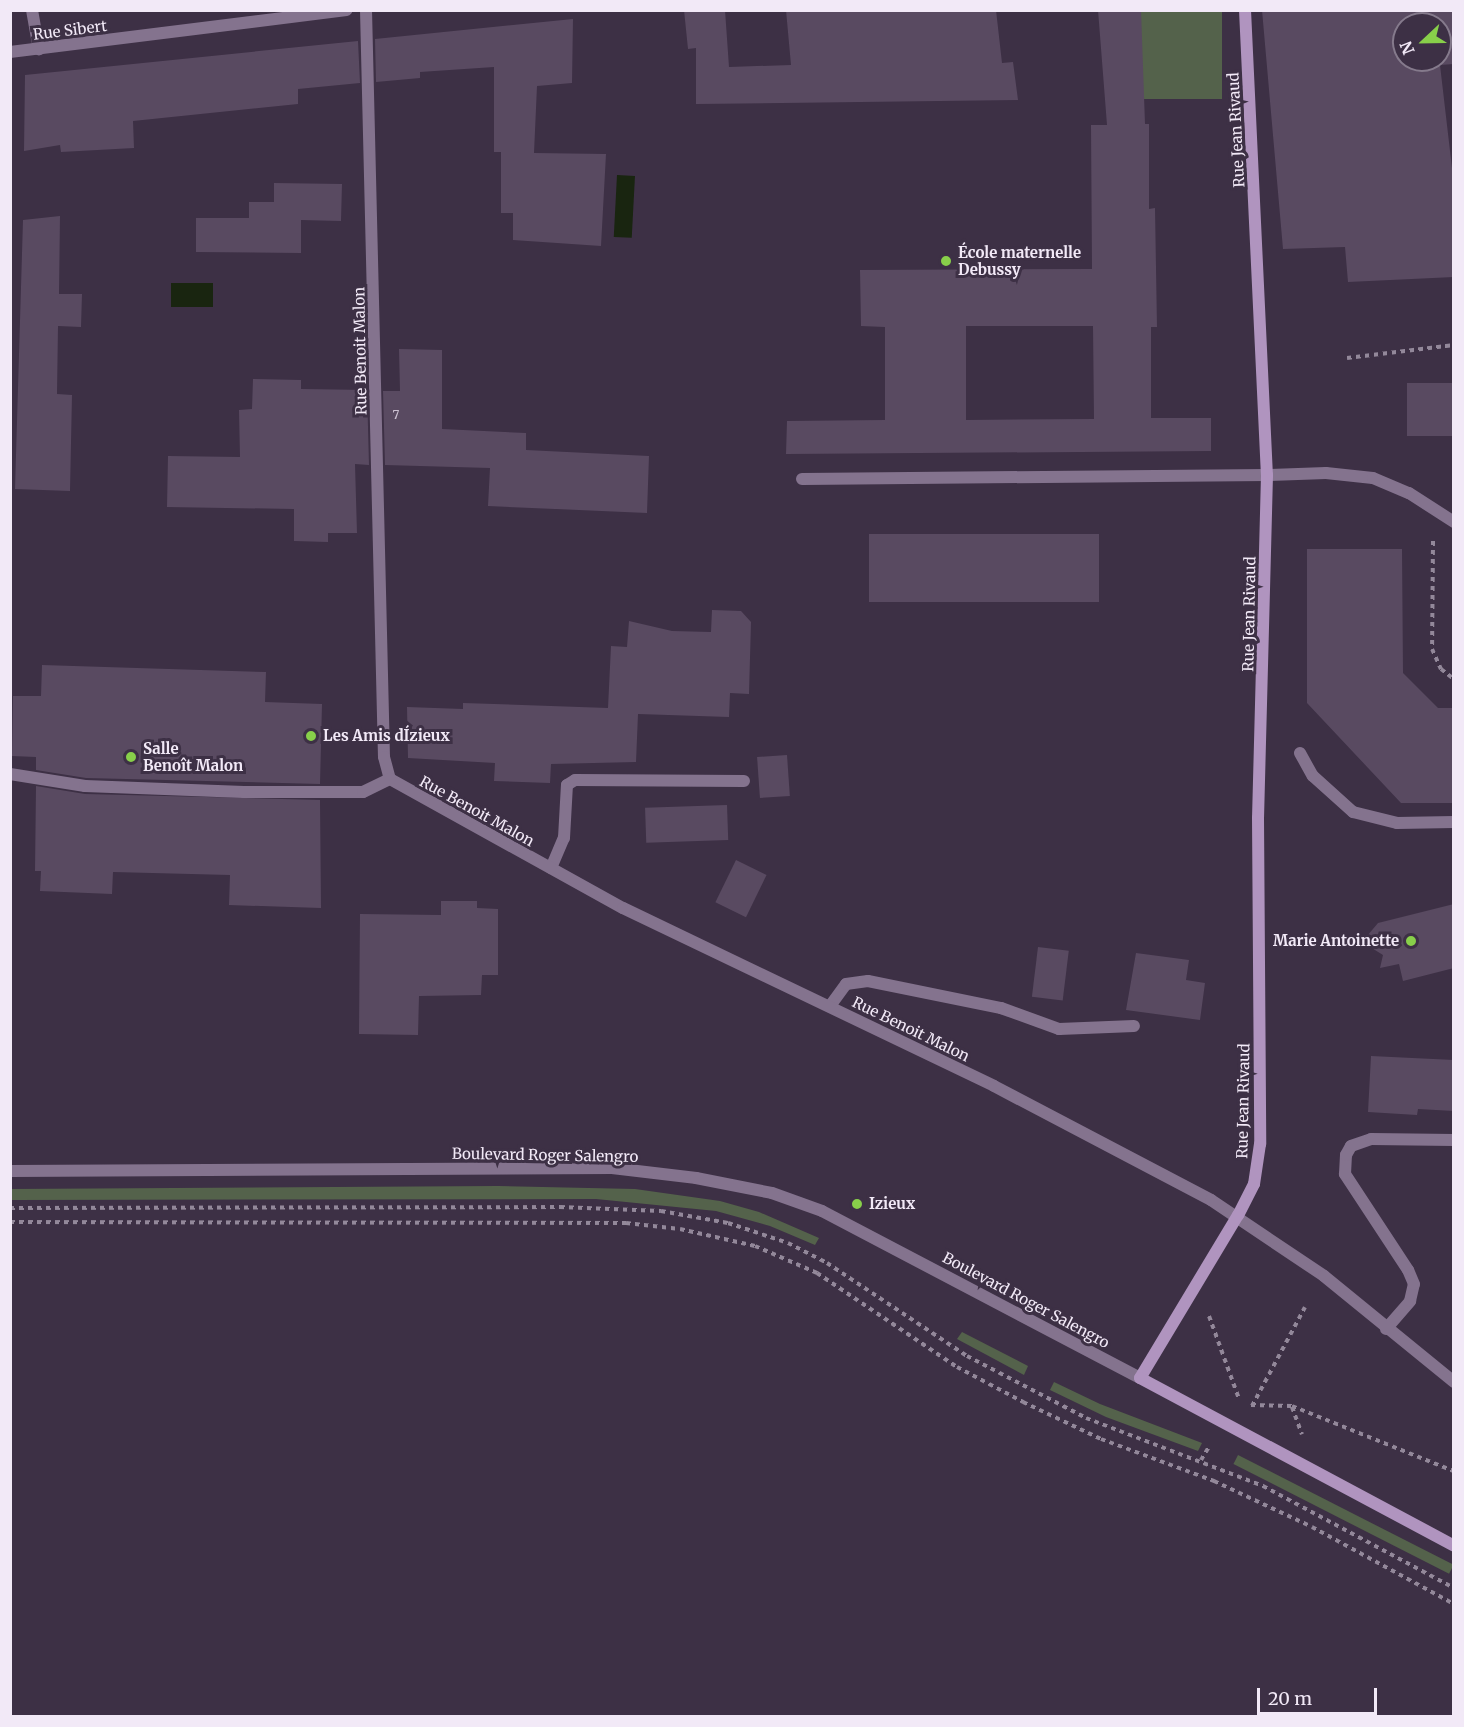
<!DOCTYPE html>
<html>
<head>
<meta charset="utf-8">
<style>
  body { margin:0 }
  #map { position:relative; width:1464px; height:1727px; overflow:hidden; background:#3d3045; font-family:Merriweather,serif }
  div>[style] { position:absolute }
  .green>* { inset:0; background:#54624b; transform-origin:0 0 }
  .water>* { inset:0; background:#192510; transform-origin:0 0 }
  .building>* { inset:0; background:#594a61; transform-origin:0 0 }
  .path>* { height:4px; margin-top:-2px; transform-origin:0; background:repeating-linear-gradient(90deg,#93889a 0 4.5px,transparent 0 9px) }
  .service>* { height:12px; margin:-6px; padding:0 6px; transform-origin:6px; border-radius:6px; background:#84738e }
  .minor>* { height:12px; margin:-6px; padding:0 6px; transform-origin:6px; border-radius:6px; background:#84738e }
  .tertiary>* { height:12px; margin:-6px; padding:0 6px; transform-origin:6px; border-radius:6px; background:#84738e }
  .secondary>* { height:12px; margin:-6px; padding:0 6px; transform-origin:6px; border-radius:6px; background:#b094bf }
  .dots>* { width:16px; height:16px; translate:-50% -50%; box-sizing:border-box; border:3px solid #3d3045; border-radius:50% }
  span { translate:-50% -50%; white-space:nowrap; text-align:center; line-height:1.15; -webkit-text-stroke:6px #3d3045; paint-order:stroke }
  .number-label { font-size:12px; color:#ccc1d2 }
  .number-label span { -webkit-text-stroke-width:0 }
  .street-label { font-size:15px; color:#f2e9f7 }
  .poi-label { font-size:15px; color:#f2e9f7; font-weight:700 }
  .left { translate:0 -50%; text-align:left }
  .right { translate:-100% -50%; text-align:right }
  .frame { position:absolute; inset:0; border:12px solid #f2e9f7; pointer-events:none }
  .north { position:absolute; left:1392px; top:12px; width:60px; height:60px; box-sizing:border-box; background:#3d3045; border:2px solid #857a8c; border-radius:50%; rotate:248deg; font-size:16px; font-weight:700; line-height:24px; text-align:center; color:#f2e9f7 }
  .north::after { content:''; display:block; margin:auto; width:21px; height:27px; background:#88cf4a; clip-path:polygon(50% 0,100% 100%,50% 72%,0 100%) }
  .scale { position:absolute; left:1257px; top:1688px; width:120px; height:27px; box-sizing:border-box; border:3px solid #f2e9f7; border-top:0; padding-left:8px; font-size:18px; line-height:21px; white-space:nowrap; color:#f2e9f7; -webkit-text-stroke:4px #3d3045; paint-order:stroke }
</style>
</head>
<body>
<div id="map">
  <div class="green">
    <i style="left:1141px;top:11px;width:81px;height:88px"></i>
    <i style="clip-path:polygon(498px 1186px,635px 1189px,720px 1201px,759px 1212px,819px 1238px,815px 1245px,770px 1226px,716px 1211px,596px 1199px,10px 1200px,11px 1189px)"></i>
    <i style="clip-path:polygon(962px 1332px,1028px 1366px,1024px 1375px,957px 1339px)"></i>
    <i style="clip-path:polygon(1054px 1382px,1100px 1404px,1202px 1443px,1198px 1451px,1106px 1417px,1050px 1390px)"></i>
    <i style="left:1238px;top:1455px;width:242px;height:10px;rotate:27deg"></i>
  </div>
  <div class="water">
    <i style="left:617px;top:175px;width:18px;height:62px;rotate:3deg"></i>
    <i style="left:171px;top:283px;width:42px;height:24px"></i>
  </div>
  <div class="building">
    <i style="clip-path:polygon(684px 10px,725px 10px,729px 67px,791px 65px,786px 10px,996px 10px,1002px 63px,1013px 62px,1018px 100px,696px 104px,696px 48px,688px 49px)"></i>
    <i style="clip-path:polygon(evenodd,1098px 10px,1141px 10px,1145px 124px,1149px 124px,1149px 209px,1155px 208px,1157px 327px,1151px 327px,1151px 418px,1211px 418px,1211px 451px,786px 454px,787px 421px,885px 420px,885px 327px,861px 326px,860px 270px,1092px 269px,1091px 125px,1107px 125px,1098px 10px,966px 326px,1093px 326px,1094px 419px,966px 420px,966px 326px)"></i>
    <i style="clip-path:polygon(evenodd,1262px 10px,1454px 10px,1454px 64px,1440px 65px,1452px 168px,1454px 277px,1348px 282px,1345px 247px,1283px 249px,1262px 10px,1404px 24px,1440px 24px,1440px 60px,1404px 60px,1404px 24px)"></i>
    <i style="clip-path:polygon(573px 19px,572px 83px,537px 86px,534px 153px,606px 154px,601px 246px,513px 240px,513px 213px,501px 213px,501px 152px,494px 152px,494px 67px,420px 72px,420px 78px,376px 82px,375px 39px)"></i>
    <i style="clip-path:polygon(358px 41px,360px 83px,298px 89px,298px 104px,133px 121px,134px 148px,61px 152px,60px 145px,24px 151px,25px 75px)"></i>
    <i style="clip-path:polygon(274px 183px,342px 184px,341px 221px,301px 220px,301px 253px,196px 252px,196px 218px,249px 218px,249px 202px,274px 202px)"></i>
    <i style="clip-path:polygon(60px 216px,59px 294px,82px 294px,81px 327px,58px 326px,57px 394px,72px 395px,70px 491px,15px 489px,23px 220px)"></i>
    <i style="clip-path:polygon(399px 349px,442px 350px,442px 429px,526px 433px,526px 450px,649px 456px,647px 513px,488px 506px,490px 468px,385px 465px,383px 391px,400px 391px)"></i>
    <i style="clip-path:polygon(253px 379px,301px 380px,301px 389px,367px 390px,369px 465px,355px 464px,357px 533px,328px 533px,328px 542px,294px 541px,294px 509px,167px 507px,168px 456px,240px 457px,239px 410px,252px 409px)"></i>
    <i style="left:1454px;top:383px;width:53px;height:47px;rotate:90deg"></i>
    <i style="left:869px;top:534px;width:230px;height:68px"></i>
    <i style="clip-path:polygon(1307px 549px,1402px 549px,1403px 673px,1438px 708px,1454px 708px,1454px 803px,1401px 803px,1307px 703px)"></i>
    <i style="clip-path:polygon(712px 610px,741px 611px,751px 622px,749px 694px,730px 693px,729px 717px,638px 714px,636px 762px,551px 764px,550px 783px,494px 781px,495px 763px,408px 758px,407px 707px,463px 709px,463px 703px,608px 708px,611px 646px,627px 647px,629px 621px,672px 631px,711px 632px)"></i>
    <i style="clip-path:polygon(42px 665px,266px 672px,265px 702px,322px 704px,320px 784px,86px 778px,36px 770px,36px 757px,12px 756px,13px 696px,41px 696px)"></i>
    <i style="left:787px;top:755px;width:41px;height:30px;rotate:86deg"></i>
    <i style="clip-path:polygon(36px 786px,85px 794px,320px 800px,321px 908px,229px 905px,230px 875px,113px 872px,112px 894px,40px 891px,41px 871px,35px 871px)"></i>
    <i style="left:727px;top:805px;width:35px;height:82px;rotate:88deg"></i>
    <i style="left:736px;top:860px;width:34px;height:47px;rotate:26deg"></i>
    <i style="clip-path:polygon(441px 901px,477px 901px,477px 908px,498px 909px,498px 975px,482px 975px,481px 995px,419px 996px,418px 1035px,359px 1034px,360px 914px,441px 915px)"></i>
    <i style="clip-path:polygon(1454px 904px,1454px 968px,1403px 981px,1399px 964px,1380px 968px,1383px 955px,1362px 942px,1378px 923px)"></i>
    <i style="left:1038px;top:947px;width:31px;height:50px;rotate:7deg"></i>
    <i style="clip-path:polygon(1136px 953px,1189px 960px,1186px 980px,1205px 983px,1200px 1020px,1126px 1010px)"></i>
    <i style="clip-path:polygon(1371px 1056px,1454px 1060px,1454px 1111px,1418px 1109px,1417px 1115px,1368px 1112px)"></i>
  </div>
  <div class="path">
    <i style="left:1347px;top:358px;width:108px;rotate:-6.9deg"></i>
    <i style="left:1433px;top:541px;width:108px;rotate:90.5deg"></i>
    <i style="left:1432px;top:649px;width:22px;rotate:66deg"></i>
    <i style="left:1441px;top:669px;width:16px;rotate:38deg"></i>
    <i style="left:10px;top:1208px;width:550px;rotate:-0.1deg"></i>
    <i style="left:560px;top:1207px;width:101px;rotate:2.3deg"></i>
    <i style="left:661px;top:1211px;width:68px;rotate:10.2deg"></i>
    <i style="left:728px;top:1223px;width:63px;rotate:18.4deg"></i>
    <i style="left:788px;top:1243px;width:44px;rotate:27.1deg"></i>
    <i style="left:827px;top:1263px;width:168px;rotate:33.6deg"></i>
    <i style="left:967px;top:1356px;width:134px;rotate:27.5deg"></i>
    <i style="left:1086px;top:1418px;width:190px;rotate:21deg"></i>
    <i style="left:1263px;top:1486px;width:217px;rotate:28.1deg"></i>
    <i style="left:10px;top:1222px;width:616px;rotate:0.09deg"></i>
    <i style="left:626px;top:1223px;width:54px;rotate:6.3deg"></i>
    <i style="left:680px;top:1229px;width:77px;rotate:12.8deg"></i>
    <i style="left:755px;top:1246px;width:68px;rotate:23.5deg"></i>
    <i style="left:817px;top:1273px;width:169px;rotate:33.9deg"></i>
    <i style="left:957px;top:1367px;width:75px;rotate:27.9deg"></i>
    <i style="left:1023px;top:1402px;width:86px;rotate:25.4deg"></i>
    <i style="left:1101px;top:1439px;width:121px;rotate:20.4deg"></i>
    <i style="left:1214px;top:1481px;width:108px;rotate:25.1deg"></i>
    <i style="left:1312px;top:1527px;width:162px;rotate:28.5deg"></i>
    <i style="left:1209px;top:1316px;width:88px;rotate:70.1deg"></i>
    <i style="left:1251px;top:1405px;width:41px;rotate:1.4deg"></i>
    <i style="left:1292px;top:1406px;width:175px;rotate:21.9deg"></i>
    <i style="left:1252px;top:1406px;width:112px;rotate:-61.8deg"></i>
    <i style="left:1292px;top:1407px;width:29px;rotate:70deg"></i>
    <i style="left:1201px;top:1460px;width:17px;rotate:-59deg"></i>
  </div>
  <div class="service">
    <i style="left:802px;top:479px;width:465px;rotate:-0.5deg"></i>
    <i style="left:1300px;top:753px;width:26px;rotate:61deg"></i>
    <i style="left:1313px;top:776px;width:54px;rotate:42deg"></i>
    <i style="left:1353px;top:812px;width:45px;rotate:14deg"></i>
    <i style="left:1397px;top:823px;width:57px;rotate:-1deg"></i>
    <i style="left:551px;top:868px;width:33px;rotate:-67deg"></i>
    <i style="left:564px;top:838px;width:53px;rotate:-86.8deg"></i>
    <i style="left:567px;top:785px;width:9px;rotate:-32deg"></i>
    <i style="left:575px;top:780px;width:169px;rotate:0.3deg"></i>
    <i style="left:830px;top:1006px;width:27px;rotate:-54deg"></i>
    <i style="left:846px;top:984px;width:22px;rotate:-8deg"></i>
    <i style="left:868px;top:981px;width:136px;rotate:11.5deg"></i>
    <i style="left:1001px;top:1008px;width:62px;rotate:19.9deg"></i>
    <i style="left:1059px;top:1029px;width:75px;rotate:-2.3deg"></i>
    <i style="left:1386px;top:1329px;width:37px;rotate:-49deg"></i>
    <i style="left:1410px;top:1301px;width:17px;rotate:-77deg"></i>
    <i style="left:1414px;top:1284px;width:15px;rotate:-113deg"></i>
    <i style="left:1408px;top:1270px;width:115px;rotate:-123.3deg"></i>
    <i style="left:1345px;top:1174px;width:19px;rotate:-87deg"></i>
    <i style="left:1346px;top:1155px;width:10px;rotate:-61deg"></i>
    <i style="left:1351px;top:1146px;width:21px;rotate:-19deg"></i>
    <i style="left:1371px;top:1139px;width:83px;rotate:0.7deg"></i>
  </div>
  <div class="minor">
    <i style="left:32px;top:10px;width:40px;rotate:80deg"></i>
    <i style="left:366px;top:10px;width:747px;rotate:88.62deg"></i>
    <i style="left:384px;top:757px;width:23px;rotate:75deg"></i>
    <i style="left:390px;top:779px;width:266px;rotate:29deg"></i>
    <i style="left:623px;top:908px;width:411px;rotate:25.6deg"></i>
    <i style="left:994px;top:1086px;width:245px;rotate:27.7deg"></i>
    <i style="left:1211px;top:1200px;width:136px;rotate:33.9deg"></i>
    <i style="left:1324px;top:1276px;width:168px;rotate:39.2deg"></i>
    <i style="left:10px;top:52px;width:339px;rotate:-7.1deg"></i>
    <i style="left:1267px;top:475px;width:59px;rotate:-1.9deg"></i>
    <i style="left:1326px;top:473px;width:47px;rotate:6.1deg"></i>
    <i style="left:1373px;top:478px;width:39px;rotate:23deg"></i>
    <i style="left:1409px;top:493px;width:54px;rotate:32.8deg"></i>
    <i style="left:10px;top:774px;width:76px;rotate:9.1deg"></i>
    <i style="left:85px;top:786px;width:159px;rotate:2.2deg"></i>
    <i style="left:244px;top:792px;width:119px"></i>
    <i style="left:363px;top:792px;width:30px;rotate:-26deg"></i>
  </div>
  <div class="tertiary">
    <i style="left:10px;top:1171px;width:602px;rotate:-0.29deg"></i>
    <i style="left:612px;top:1168px;width:85px;rotate:6.8deg"></i>
    <i style="left:696px;top:1178px;width:77px;rotate:11.2deg"></i>
    <i style="left:772px;top:1193px;width:53px;rotate:19.8deg"></i>
    <i style="left:822px;top:1211px;width:359px;rotate:27.7deg"></i>
  </div>
  <div class="secondary">
    <i style="left:1245px;top:10px;width:466px;rotate:87.3deg"></i>
    <i style="left:1267px;top:475px;width:343px;rotate:91.5deg"></i>
    <i style="left:1258px;top:818px;width:326px;rotate:89.6deg"></i>
    <i style="left:1260px;top:1144px;width:40px;rotate:98.5deg"></i>
    <i style="left:1254px;top:1184px;width:35px;rotate:117deg"></i>
    <i style="left:1238px;top:1215px;width:190px;rotate:121deg"></i>
    <i style="left:1140px;top:1378px;width:356px;rotate:28.1deg"></i>
  </div>
  <div class="dots">
    <i style="left:946px;top:261px;background:#88cf4a"></i>
    <i style="left:311px;top:736px;background:#88cf4a"></i>
    <i style="left:131px;top:757px;background:#88cf4a"></i>
    <i style="left:1411px;top:941px;background:#88cf4a"></i>
    <i style="left:857px;top:1204px;background:#88cf4a"></i>
  </div>
  <div class="number-label">
    <span style="left:396px;top:415px">7</span>
  </div>
  <div class="street-label">
    <span style="left:70px;top:30px;rotate:-7deg">Rue Sibert</span>
    <span style="left:1236px;top:130px;rotate:-93deg">Rue Jean Rivaud</span>
    <span style="left:360px;top:351px;rotate:-91deg">Rue Benoit Malon</span>
    <span style="left:1249px;top:614px;rotate:-89deg">Rue Jean Rivaud</span>
    <span style="left:477px;top:811px;rotate:29deg">Rue Benoit Malon</span>
    <span style="left:911px;top:1029px;rotate:26deg">Rue Benoit Malon</span>
    <span style="left:1243px;top:1101px;rotate:-89deg">Rue Jean Rivaud</span>
    <span style="left:545px;top:1155px;rotate:1deg">Boulevard Roger Salengro</span>
    <span style="left:1026px;top:1300px;rotate:28deg">Boulevard Roger Salengro</span>
  </div>
  <div class="poi-label">
    <span class="left" style="left:958px;top:261px">École maternelle<br>Debussy</span>
    <span class="left" style="left:323px;top:736px">Les Amis dÍzieux</span>
    <span class="left" style="left:143px;top:757px">Salle<br>Benoît Malon</span>
    <span class="right" style="left:1399px;top:941px">Marie Antoinette</span>
    <span class="left" style="left:869px;top:1204px">Izieux</span>
  </div>
  <div class="frame"></div>
  <div class="north">N</div>
  <div class="scale">20 m</div>
</div>
</body>
</html>
